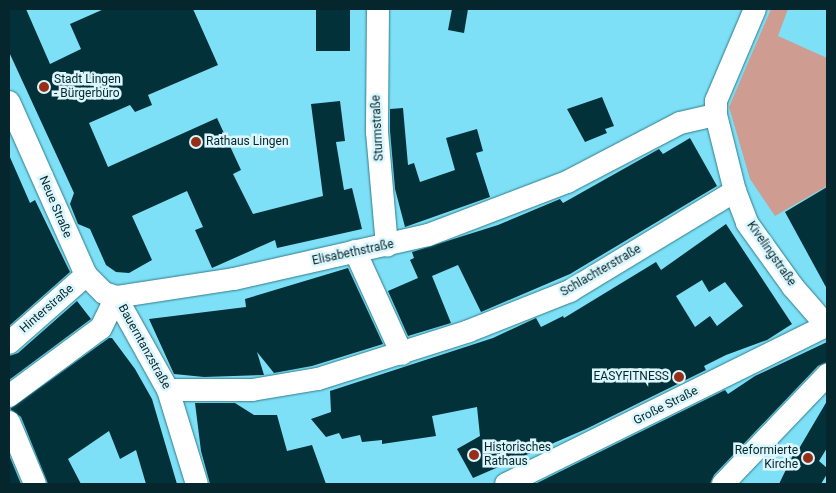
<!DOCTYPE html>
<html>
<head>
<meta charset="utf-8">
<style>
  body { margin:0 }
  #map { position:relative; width:836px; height:493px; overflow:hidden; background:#7ee0f6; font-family:Roboto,sans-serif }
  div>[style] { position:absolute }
  .green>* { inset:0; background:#ce9c90 }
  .building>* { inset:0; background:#03313a; transform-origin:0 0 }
  .roads { filter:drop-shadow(0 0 1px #2f7c8c) drop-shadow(0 0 1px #2f7c8c) }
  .street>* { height:22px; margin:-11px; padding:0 11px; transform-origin:11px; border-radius:11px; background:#fff }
  .dots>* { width:14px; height:14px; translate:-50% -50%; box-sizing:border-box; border:2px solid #dbf6fc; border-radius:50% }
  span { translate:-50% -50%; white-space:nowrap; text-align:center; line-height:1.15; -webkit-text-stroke:5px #dbf6fc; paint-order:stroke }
  .poi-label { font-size:12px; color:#05262c }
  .left { translate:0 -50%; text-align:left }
  .right { translate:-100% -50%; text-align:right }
  .street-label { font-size:12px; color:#05262c }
  .frame { position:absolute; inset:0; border:10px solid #05262c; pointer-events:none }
</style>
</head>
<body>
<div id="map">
  <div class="green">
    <i style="clip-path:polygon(771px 9px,788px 9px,778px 36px,827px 58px,827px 186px,775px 216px,750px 179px,729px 107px)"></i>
  </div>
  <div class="building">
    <i style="clip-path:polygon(9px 9px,26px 9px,50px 64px,81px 49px,70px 24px,104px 9px,193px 9px,218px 65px,148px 95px,152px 105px,135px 112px,130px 105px,89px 123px,108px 167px,217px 118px,241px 170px,233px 174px,253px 214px,323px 196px,311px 104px,340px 101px,345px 141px,336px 142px,344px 190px,352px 188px,362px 229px,277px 248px,275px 240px,212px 268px,195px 230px,203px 227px,187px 191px,132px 216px,152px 260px,129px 273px,116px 272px,106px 265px,90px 229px,78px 224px,70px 204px,74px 193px,9px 52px)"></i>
    <i style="left:316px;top:9px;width:34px;height:42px"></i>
    <i style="clip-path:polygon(452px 9px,468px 9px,464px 33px,448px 30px)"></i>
    <i style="clip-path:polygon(602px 97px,614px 126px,605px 129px,607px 133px,585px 142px,567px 109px)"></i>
    <i style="clip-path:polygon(403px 108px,408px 165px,414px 163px,420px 182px,455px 170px,446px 138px,477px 129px,483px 151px,476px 153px,490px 197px,405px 227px,395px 189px,390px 131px,390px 109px)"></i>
    <i style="clip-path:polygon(690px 138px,717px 186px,570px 274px,481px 312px,458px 265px,432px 276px,451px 323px,408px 336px,388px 291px,418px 278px,410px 260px,414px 258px,412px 252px,498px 225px,560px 199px,563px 203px,659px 149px,663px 154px)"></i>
    <i style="clip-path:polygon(9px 155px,30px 203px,35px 200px,70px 272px,9px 326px)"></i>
    <i style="clip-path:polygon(827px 187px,827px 289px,785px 212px)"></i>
    <i style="clip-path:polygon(evenodd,726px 224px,792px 324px,767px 340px,726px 355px,704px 366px,706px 370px,586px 429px,473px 478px,457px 449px,480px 436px,477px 407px,432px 416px,436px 436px,382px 444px,382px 440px,362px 442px,360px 435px,342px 439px,339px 433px,326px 437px,311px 419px,331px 412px,330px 391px,493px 338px,536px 318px,541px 327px,563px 316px,564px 318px,656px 262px,661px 270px,726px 224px,702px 280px,709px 292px,725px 282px,743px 306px,717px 326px,710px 316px,695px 327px,676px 296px,702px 280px)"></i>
    <i style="clip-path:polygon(348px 268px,383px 344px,312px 366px,274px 373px,257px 352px,264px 375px,204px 377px,174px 374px,149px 319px,246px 307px,245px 299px)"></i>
    <i style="clip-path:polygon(77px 301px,91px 319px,9px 380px,9px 356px,18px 353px)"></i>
    <i style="clip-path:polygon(109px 338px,112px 338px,135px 369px,152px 399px,177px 484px,146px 484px,136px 450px,120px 459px,109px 431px,68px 459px,81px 484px,48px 484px,21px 417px,10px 409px)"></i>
    <i style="clip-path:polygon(827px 342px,827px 362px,818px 366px,714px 475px,710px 484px,535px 484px,725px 390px,728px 394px,755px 376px)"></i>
    <i style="clip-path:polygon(827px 401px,827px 448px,819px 461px,827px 468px,827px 474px,821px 484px,779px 484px,795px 451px,797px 452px)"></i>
    <i style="clip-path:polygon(195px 403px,235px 403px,254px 415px,277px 415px,287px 451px,312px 445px,326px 484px,210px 484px,201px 451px)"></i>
    <i style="clip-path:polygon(9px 455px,21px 484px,9px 484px)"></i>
  </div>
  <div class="roads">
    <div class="street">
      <i style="left:378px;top:9px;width:123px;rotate:90.5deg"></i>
      <i style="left:377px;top:132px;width:114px;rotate:85deg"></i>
      <i style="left:755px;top:9px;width:100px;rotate:113deg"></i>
      <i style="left:716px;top:101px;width:14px;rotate:90deg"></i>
      <i style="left:716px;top:115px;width:78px;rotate:76deg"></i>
      <i style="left:735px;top:191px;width:34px;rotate:69deg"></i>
      <i style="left:747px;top:223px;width:79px;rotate:54.3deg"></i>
      <i style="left:793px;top:287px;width:52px;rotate:48.9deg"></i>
      <i style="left:9px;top:102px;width:189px;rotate:66deg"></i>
      <i style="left:86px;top:275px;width:25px;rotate:45deg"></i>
      <i style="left:104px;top:293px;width:13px;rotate:18deg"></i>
      <i style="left:116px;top:297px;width:119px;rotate:-8.7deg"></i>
      <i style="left:234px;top:279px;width:199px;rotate:-12.8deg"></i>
      <i style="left:428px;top:235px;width:149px;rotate:-20.9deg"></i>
      <i style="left:567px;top:182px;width:127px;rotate:-27.6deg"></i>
      <i style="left:680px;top:123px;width:37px;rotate:-13deg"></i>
      <i style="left:355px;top:251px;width:113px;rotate:65.5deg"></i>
      <i style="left:116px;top:297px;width:107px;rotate:60.8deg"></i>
      <i style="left:168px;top:390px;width:98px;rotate:72.9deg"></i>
      <i style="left:9px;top:343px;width:103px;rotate:-41.4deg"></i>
      <i style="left:168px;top:390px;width:84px"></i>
      <i style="left:252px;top:390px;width:67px;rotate:-9.5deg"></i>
      <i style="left:318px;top:379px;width:158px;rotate:-17.6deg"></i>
      <i style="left:469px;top:331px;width:109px;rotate:-21.6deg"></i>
      <i style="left:570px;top:291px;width:193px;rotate:-31.2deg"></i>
      <i style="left:9px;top:396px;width:114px;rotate:-36.5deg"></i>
      <i style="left:101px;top:328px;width:34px;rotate:-64deg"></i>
      <i style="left:9px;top:422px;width:67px;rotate:67.2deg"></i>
      <i style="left:506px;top:484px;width:357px;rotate:-26.3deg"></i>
      <i style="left:723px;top:484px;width:151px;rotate:-46.3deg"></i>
    </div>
  </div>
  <div class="dots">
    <i style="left:44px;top:87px;background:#972e18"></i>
    <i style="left:196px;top:142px;background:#972e18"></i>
    <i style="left:679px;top:377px;background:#972e18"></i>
    <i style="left:474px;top:455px;background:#972e18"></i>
    <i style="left:808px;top:458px;background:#972e18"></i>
  </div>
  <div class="poi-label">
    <span class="left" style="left:54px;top:87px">Stadt Lingen<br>- Bürgerbüro</span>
    <span class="left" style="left:206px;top:142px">Rathaus Lingen</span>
    <span class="right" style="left:669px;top:377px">EASYFITNESS</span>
    <span class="left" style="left:484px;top:455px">Historisches<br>Rathaus</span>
    <span class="right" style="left:798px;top:458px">Reformierte<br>Kirche</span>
  </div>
  <div class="street-label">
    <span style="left:378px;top:128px;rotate:-93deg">Sturmstraße</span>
    <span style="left:55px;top:207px;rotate:67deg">Neue Straße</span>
    <span style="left:353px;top:253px;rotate:-12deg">Elisabethstraße</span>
    <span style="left:771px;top:254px;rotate:55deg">Kivelingstraße</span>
    <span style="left:601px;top:271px;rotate:-30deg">Schlachterstraße</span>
    <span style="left:47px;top:309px;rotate:-41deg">Hinterstraße</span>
    <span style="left:144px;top:347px;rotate:61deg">Bauerntanzstraße</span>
    <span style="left:666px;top:406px;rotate:-27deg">Große Straße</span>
  </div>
  <div class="frame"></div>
</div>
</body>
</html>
